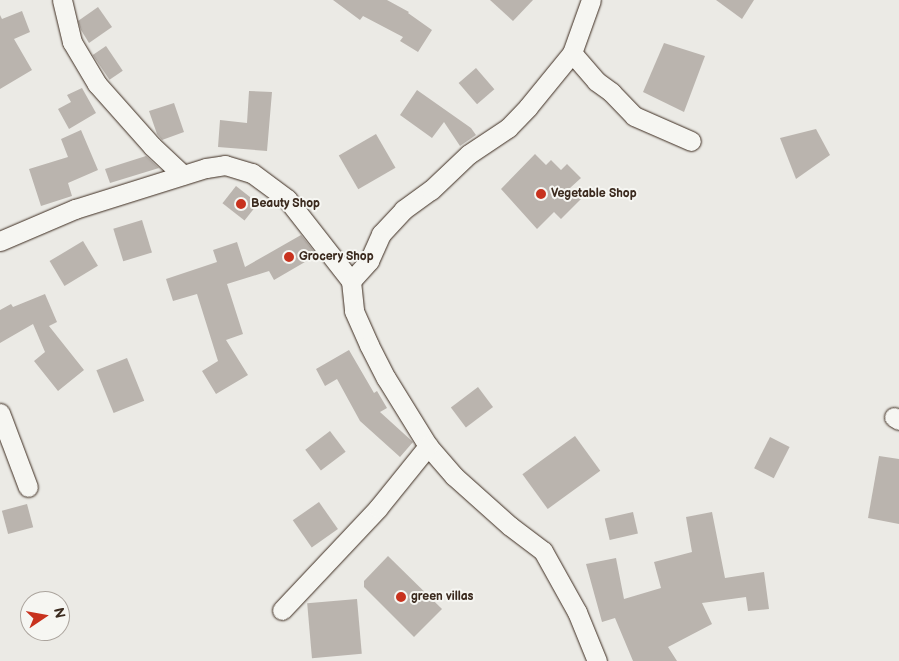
<!DOCTYPE html>
<html>
<head>
<meta charset="utf-8">
<style>
  body { margin:0 }
  #map { position:relative; width:899px; height:661px; overflow:hidden; background:#ebeae5; font-family:"Balsamiq Sans",sans-serif }
  div>[style] { position:absolute }
  .building>* { inset:0; background:#bab4ae; transform-origin:0 0 }
  .roads { filter:drop-shadow(0 0 1px #3b2a1e) drop-shadow(0 0 1px #3b2a1e) }
  .street>* { height:19px; margin:-9.5px; padding:0 9.5px; transform-origin:9.5px; border-radius:9.5px; background:#f6f6f2 }
  .dots>* { width:14px; height:14px; translate:-50% -50%; box-sizing:border-box; border:2px solid #f6f6f2; border-radius:50% }
  span { translate:-50% -50%; white-space:nowrap; text-align:center; line-height:1.15; -webkit-text-stroke:4px #f6f6f2; paint-order:stroke }
  .poi-label { font-size:12px; color:#3b2a1e; font-weight:700 }
  .left { translate:0 -50%; text-align:left }
  .north { position:absolute; left:20px; top:591px; width:50px; height:50px; box-sizing:border-box; background:#f6f6f2; border:1px solid #aba49d; border-radius:50%; rotate:78deg; font-size:14px; font-weight:700; line-height:20px; text-align:center; color:#3b2a1e }
  .north::after { content:''; display:block; margin:auto; width:18px; height:22px; background:#c8321e; clip-path:polygon(50% 0,100% 100%,50% 72%,0 100%) }
</style>
</head>
<body>
<div id="map">
  <div class="building">
    <i style="clip-path:polygon(333px 0,387px 0,409px 12px,408px 13px,432px 30px,418px 52px,400px 41px,403px 37px,363px 16px,360px 20px)"></i>
    <i style="clip-path:polygon(490px 0,533px 0,513px 21px)"></i>
    <i style="clip-path:polygon(716px 0,754px 0,742px 19px)"></i>
    <i style="clip-path:polygon(98px 7px,112px 27px,89px 43px,81px 30px,78px 21px)"></i>
    <i style="clip-path:polygon(22px 11px,30px 32px,14px 39px,32px 70px,0 89px,0 15px,2px 19px)"></i>
    <i style="clip-path:polygon(664px 43px,705px 56px,684px 112px,643px 92px)"></i>
    <i style="left:106px;top:46px;width:30px;height:16px;rotate:56deg"></i>
    <i style="left:476px;top:68px;width:28px;height:23px;rotate:49deg"></i>
    <i style="clip-path:polygon(82px 88px,96px 113px,69px 129px,58px 109px,71px 102px,67px 95px)"></i>
    <i style="clip-path:polygon(417px 90px,471px 128px,476px 135px,460px 146px,444px 122px,432px 138px,400px 115px)"></i>
    <i style="clip-path:polygon(249px 91px,272px 92px,267px 151px,218px 147px,220px 120px,247px 123px)"></i>
    <i style="clip-path:polygon(174px 103px,184px 132px,162px 140px,157px 134px,149px 111px)"></i>
    <i style="clip-path:polygon(816px 129px,830px 155px,796px 179px,780px 138px)"></i>
    <i style="clip-path:polygon(81px 130px,98px 170px,68px 183px,72px 196px,41px 206px,29px 169px,68px 157px,61px 139px)"></i>
    <i style="left:376px;top:134px;width:39px;height:43px;rotate:60deg"></i>
    <i style="clip-path:polygon(535px 154px,546px 165px,551px 160px,561px 170px,567px 164px,581px 178px,570px 188px,581px 199px,561px 219px,554px 212px,537px 229px,501px 189px)"></i>
    <i style="clip-path:polygon(146px 156px,159px 168px,110px 183px,105px 169px)"></i>
    <i style="left:236px;top:186px;width:28px;height:22px;rotate:38deg"></i>
    <i style="left:142px;top:220px;width:34px;height:30px;rotate:73deg"></i>
    <i style="clip-path:polygon(301px 235px,317px 255px,274px 280px,269px 271px,227px 284px,243px 334px,226px 340px,248px 375px,216px 394px,202px 371px,218px 361px,197px 294px,173px 301px,166px 279px,217px 262px,213px 250px,237px 242px,245px 267px)"></i>
    <i style="left:83px;top:241px;width:29px;height:39px;rotate:59deg"></i>
    <i style="clip-path:polygon(45px 294px,57px 322px,49px 326px,84px 370px,58px 391px,34px 361px,45px 352px,33px 324px,0 343px,0 310px,11px 304px,13px 307px)"></i>
    <i style="clip-path:polygon(349px 350px,374px 393px,377px 391px,387px 408px,380px 412px,413px 442px,400px 457px,360px 421px,337px 379px,325px 386px,316px 369px)"></i>
    <i style="left:127px;top:358px;width:46px;height:33px;rotate:68deg"></i>
    <i style="left:478px;top:387px;width:25px;height:34px;rotate:53deg"></i>
    <i style="left:330px;top:431px;width:26px;height:31px;rotate:53deg"></i>
    <i style="left:575px;top:436px;width:43px;height:65px;rotate:54deg"></i>
    <i style="left:770px;top:437px;width:22px;height:35px;rotate:27deg"></i>
    <i style="clip-path:polygon(879px 456px,899px 459px,899px 524px,868px 518px)"></i>
    <i style="left:319px;top:502px;width:33px;height:32px;rotate:55deg"></i>
    <i style="left:27px;top:504px;width:24px;height:26px;rotate:75deg"></i>
    <i style="left:633px;top:512px;width:22px;height:29px;rotate:77deg"></i>
    <i style="clip-path:polygon(712px 512px,725px 578px,764px 572px,769px 609px,748px 611px,746px 597px,702px 603px,712px 624px,668px 647px,677px 661px,633px 661px,615px 618px,602px 622px,586px 564px,616px 558px,624px 599px,661px 588px,654px 562px,692px 552px,686px 517px)"></i>
    <i style="clip-path:polygon(388px 556px,442px 609px,414px 637px,364px 587px,364px 581px)"></i>
    <i style="left:357px;top:599px;width:55px;height:50px;rotate:85deg"></i>
  </div>
  <div class="roads">
    <div class="street">
      <i style="left:62px;top:0;width:43px;rotate:76.6deg"></i>
      <i style="left:72px;top:42px;width:49px;rotate:59.2deg"></i>
      <i style="left:97px;top:84px;width:83px;rotate:48.4deg"></i>
      <i style="left:152px;top:146px;width:42px;rotate:43.1deg"></i>
      <i style="left:572px;top:53px;width:37px;rotate:49deg"></i>
      <i style="left:596px;top:81px;width:19px;rotate:36deg"></i>
      <i style="left:611px;top:92px;width:33px;rotate:46deg"></i>
      <i style="left:634px;top:116px;width:62px;rotate:23.7deg"></i>
      <i style="left:0;top:241px;width:82px;rotate:-23.1deg"></i>
      <i style="left:75px;top:209px;width:137px;rotate:-17.4deg"></i>
      <i style="left:206px;top:168px;width:19px;rotate:-9deg"></i>
      <i style="left:225px;top:165px;width:28px;rotate:17deg"></i>
      <i style="left:252px;top:173px;width:44px;rotate:36.6deg"></i>
      <i style="left:287px;top:199px;width:104px;rotate:52deg"></i>
      <i style="left:351px;top:281px;width:30px;rotate:84deg"></i>
      <i style="left:354px;top:311px;width:37px;rotate:66deg"></i>
      <i style="left:369px;top:345px;width:37px;rotate:63deg"></i>
      <i style="left:386px;top:378px;width:80px;rotate:58.3deg"></i>
      <i style="left:428px;top:446px;width:40px;rotate:49deg"></i>
      <i style="left:454px;top:476px;width:75px;rotate:41.8deg"></i>
      <i style="left:510px;top:526px;width:41px;rotate:37.1deg"></i>
      <i style="left:543px;top:551px;width:70px;rotate:60.9deg"></i>
      <i style="left:577px;top:612px;width:53px;rotate:67.8deg"></i>
      <i style="left:351px;top:281px;width:27px;rotate:-48deg"></i>
      <i style="left:369px;top:261px;width:30px;rotate:-66deg"></i>
      <i style="left:381px;top:234px;width:33px;rotate:-47deg"></i>
      <i style="left:403px;top:210px;width:34px;rotate:-36deg"></i>
      <i style="left:431px;top:190px;width:52px;rotate:-43.5deg"></i>
      <i style="left:469px;top:154px;width:47px;rotate:-33.7deg"></i>
      <i style="left:508px;top:128px;width:29px;rotate:-46deg"></i>
      <i style="left:528px;top:107px;width:70px;rotate:-50.8deg"></i>
      <i style="left:572px;top:53px;width:56px;rotate:-70.3deg"></i>
      <i style="left:0;top:413px;width:79px;rotate:69.3deg"></i>
      <i style="left:894px;top:417px;width:6px;rotate:31deg"></i>
      <i style="left:282px;top:610px;width:140px;rotate:-46.7deg"></i>
      <i style="left:378px;top:508px;width:80px;rotate:-51.1deg"></i>
    </div>
  </div>
  <div class="dots">
    <i style="left:541px;top:194px;background:#c8321e"></i>
    <i style="left:241px;top:204px;background:#c8321e"></i>
    <i style="left:289px;top:257px;background:#c8321e"></i>
    <i style="left:401px;top:597px;background:#c8321e"></i>
  </div>
  <div class="poi-label">
    <span class="left" style="left:551px;top:194px">Vegetable Shop</span>
    <span class="left" style="left:251px;top:204px">Beauty Shop</span>
    <span class="left" style="left:299px;top:257px">Grocery Shop</span>
    <span class="left" style="left:411px;top:597px">green villas</span>
  </div>
  <div class="north">N</div>
</div>
</body>
</html>
